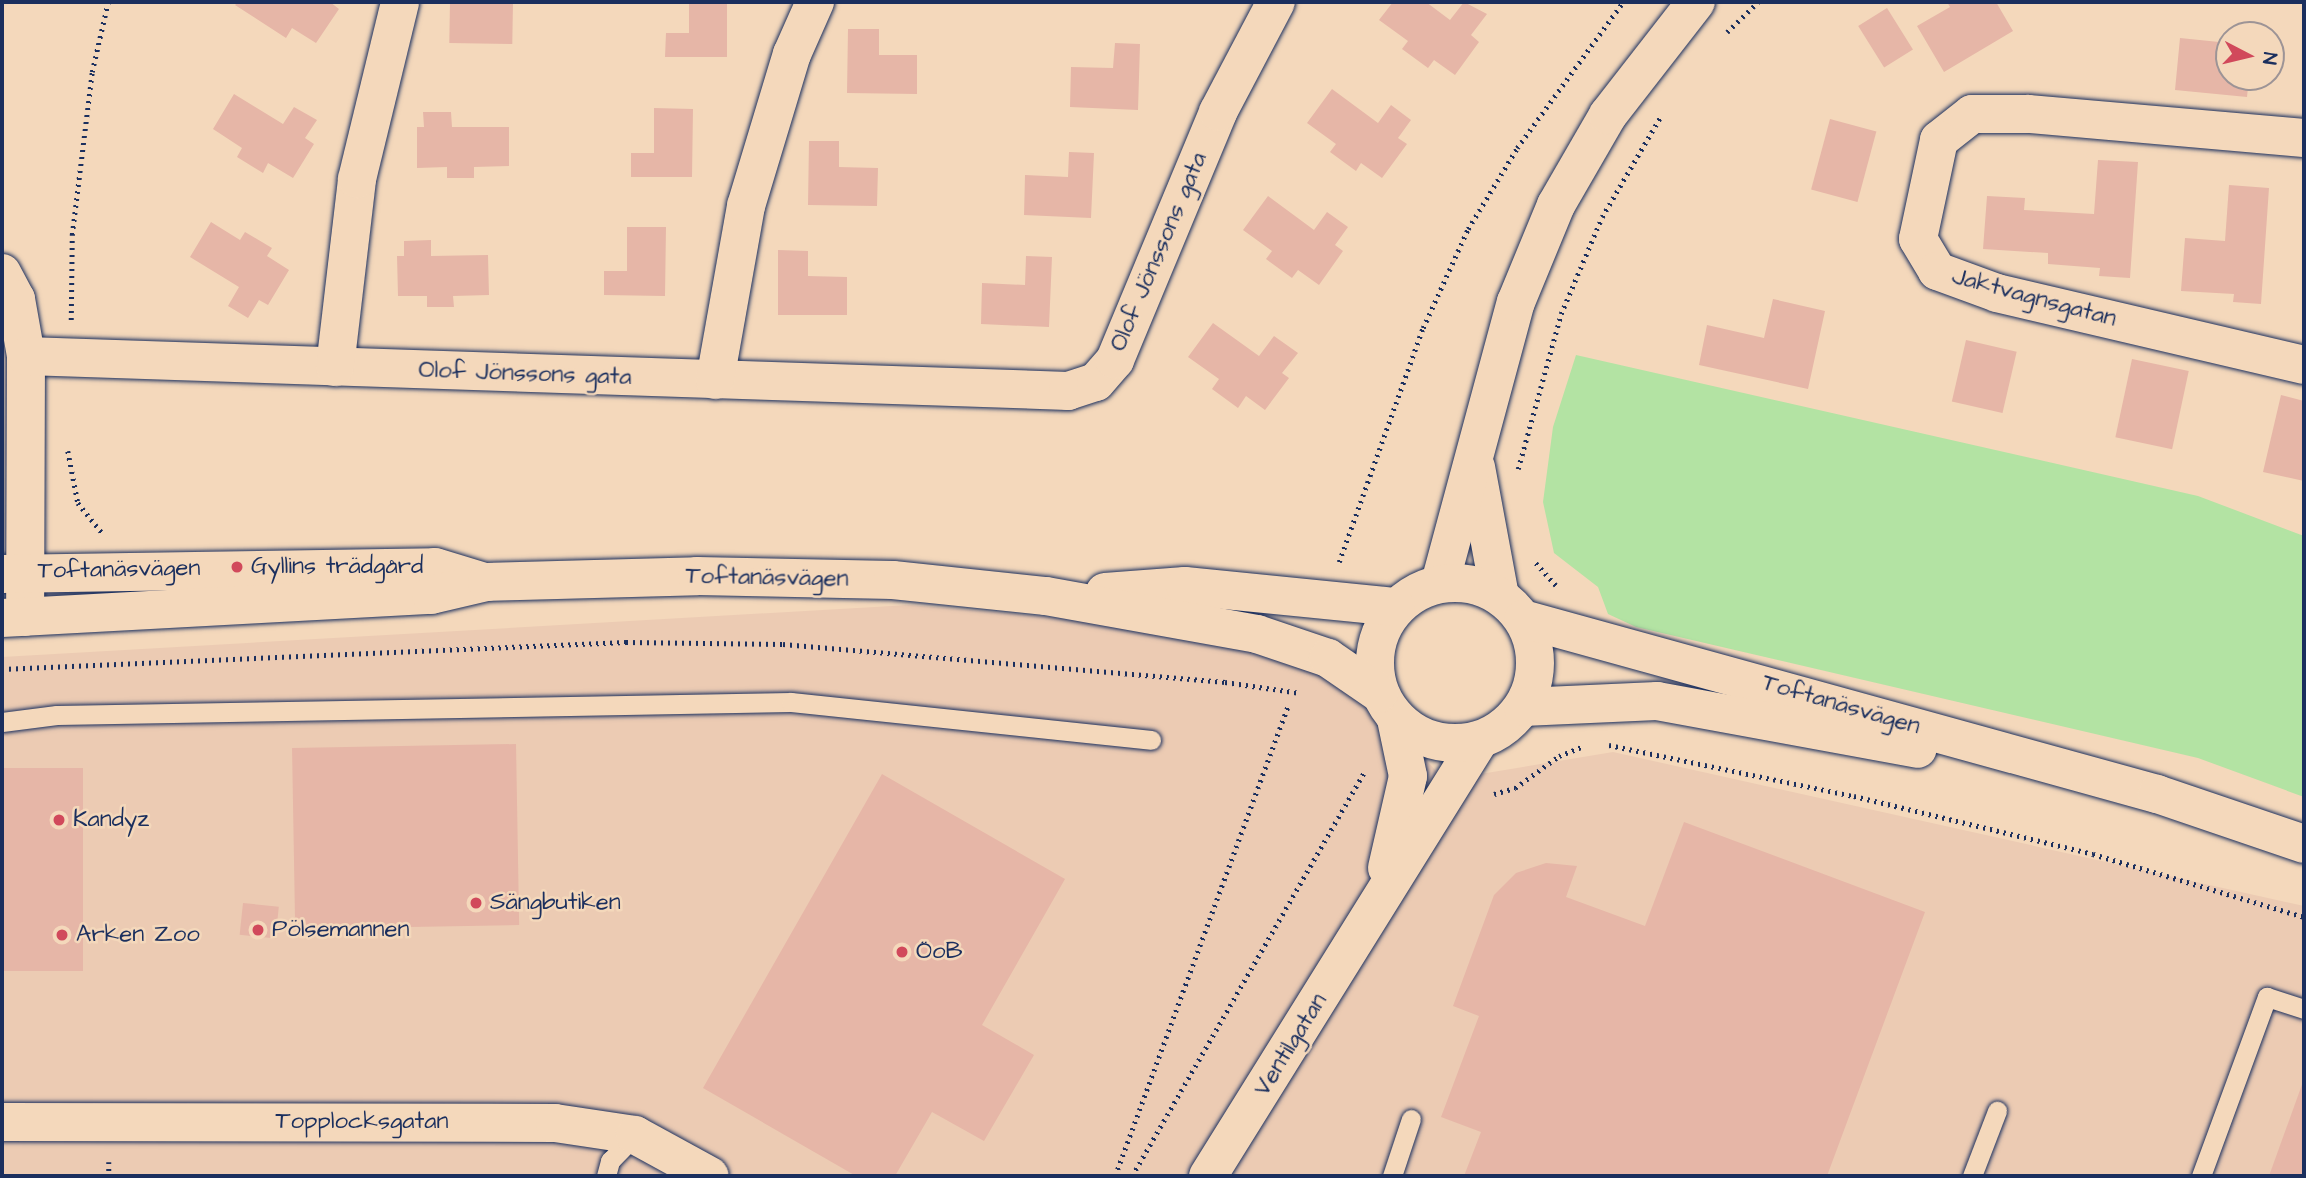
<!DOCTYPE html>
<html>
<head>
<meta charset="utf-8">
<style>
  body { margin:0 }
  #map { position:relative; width:2306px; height:1178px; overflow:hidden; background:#f4d8bb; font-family:"Architects Daughter",sans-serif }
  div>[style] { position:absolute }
  .built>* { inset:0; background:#eccbb3 }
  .green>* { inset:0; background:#b3e3a3 }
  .building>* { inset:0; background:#e6b6a7; transform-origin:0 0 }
  .path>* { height:4.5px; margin-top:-2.25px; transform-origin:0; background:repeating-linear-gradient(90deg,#1b2f5e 0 2px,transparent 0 7px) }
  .roads { filter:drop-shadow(0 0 2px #1b2f5e) drop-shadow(0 0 2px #1b2f5e) }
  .lane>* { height:19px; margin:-9.5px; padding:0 9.5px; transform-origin:9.5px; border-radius:9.5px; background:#f4d8bb }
  .street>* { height:38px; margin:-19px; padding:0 19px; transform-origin:19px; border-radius:19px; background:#f4d8bb }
  .secondary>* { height:38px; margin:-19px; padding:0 19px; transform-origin:19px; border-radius:19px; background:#f4d8bb }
  .secondary>.ring { margin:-19px; padding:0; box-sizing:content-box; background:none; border:38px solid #f4d8bb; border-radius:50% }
  .dots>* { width:19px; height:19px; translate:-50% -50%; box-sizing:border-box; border:4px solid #f4d8bb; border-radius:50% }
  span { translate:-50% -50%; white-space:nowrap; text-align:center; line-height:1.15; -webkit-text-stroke:5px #f4d8bb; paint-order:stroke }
  .street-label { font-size:24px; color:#1b2f5e }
  .poi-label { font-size:24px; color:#1b2f5e }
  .left { translate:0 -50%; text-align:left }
  .frame { position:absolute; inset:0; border:4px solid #1b2f5e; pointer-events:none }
  .north { position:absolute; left:2215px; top:21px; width:70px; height:70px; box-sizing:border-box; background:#f4d8bb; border:2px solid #9d9496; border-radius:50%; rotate:97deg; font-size:19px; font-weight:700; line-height:28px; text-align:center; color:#1b2f5e }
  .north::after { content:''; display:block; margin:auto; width:24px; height:32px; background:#d1495b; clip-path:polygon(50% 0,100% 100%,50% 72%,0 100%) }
</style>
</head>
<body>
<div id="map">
  <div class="built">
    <i style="clip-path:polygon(909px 605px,1317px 639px,1444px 780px,1613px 752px,2304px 906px,2304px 1176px,2px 1176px,2px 657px)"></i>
  </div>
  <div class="green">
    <i style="clip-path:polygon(1576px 355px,2198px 496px,2304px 536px,2304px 797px,2198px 758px,1636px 627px,1608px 614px,1598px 587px,1554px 553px,1543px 502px,1553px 427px)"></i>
  </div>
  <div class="building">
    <i style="clip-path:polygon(238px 2px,330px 2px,339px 9px,316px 43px,292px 28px,286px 38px,235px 5px)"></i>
    <i style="left:450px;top:2px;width:63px;height:41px;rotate:1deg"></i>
    <i style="clip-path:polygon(689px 2px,727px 2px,727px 57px,665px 57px,666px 33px,689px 33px)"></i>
    <i style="clip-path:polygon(1393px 2px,1426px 2px,1450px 20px,1464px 2px,1487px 14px,1471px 35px,1479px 42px,1455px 75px,1434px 60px,1428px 68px,1402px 49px,1408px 41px,1379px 20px)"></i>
    <i style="clip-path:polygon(1947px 2px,1996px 2px,2013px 31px,1944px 72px,1917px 26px,1950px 7px)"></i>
    <i style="left:1887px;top:8px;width:49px;height:34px;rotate:58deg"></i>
    <i style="clip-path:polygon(848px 29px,879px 29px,879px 55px,917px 55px,917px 94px,847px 93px)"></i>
    <i style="clip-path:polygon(2180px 38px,2229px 43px,2229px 77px,2249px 77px,2247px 97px,2175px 90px)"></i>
    <i style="clip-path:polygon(1115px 43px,1140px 44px,1138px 110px,1070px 107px,1071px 67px,1113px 68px)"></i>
    <i style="clip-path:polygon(1332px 89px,1378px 123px,1391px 105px,1411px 120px,1398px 138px,1407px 144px,1382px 178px,1361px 163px,1356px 171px,1330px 152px,1336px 144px,1307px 123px)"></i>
    <i style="clip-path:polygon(234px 94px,283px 124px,294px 107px,317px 120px,305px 138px,314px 144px,293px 178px,268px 163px,263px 173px,237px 157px,242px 148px,213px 129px)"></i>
    <i style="clip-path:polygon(654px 108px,693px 109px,692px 177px,631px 177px,631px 153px,654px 153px)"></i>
    <i style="clip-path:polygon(423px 112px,451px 112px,452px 127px,509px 127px,509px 166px,474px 167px,474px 178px,447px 178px,447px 167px,417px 168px,417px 127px,424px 127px)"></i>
    <i style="left:1830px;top:119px;width:48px;height:73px;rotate:15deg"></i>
    <i style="clip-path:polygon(809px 141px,839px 141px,839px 167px,878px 168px,877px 206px,808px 205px)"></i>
    <i style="clip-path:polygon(1069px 152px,1094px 153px,1091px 218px,1024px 215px,1025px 175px,1068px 177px)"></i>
    <i style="clip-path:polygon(2098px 160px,2138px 162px,2130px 278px,2099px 276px,2100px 268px,2048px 264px,2048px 253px,1983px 249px,1987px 196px,2025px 198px,2024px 210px,2094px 214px)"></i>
    <i style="clip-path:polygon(2229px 185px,2269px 188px,2261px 304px,2233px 302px,2234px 294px,2181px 291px,2185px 238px,2225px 241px)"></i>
    <i style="clip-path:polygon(1268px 196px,1314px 230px,1327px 212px,1348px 227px,1335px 245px,1343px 251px,1319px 285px,1298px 270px,1292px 278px,1266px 259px,1272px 251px,1243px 230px)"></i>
    <i style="clip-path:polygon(211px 222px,240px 240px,245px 232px,272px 248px,267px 256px,289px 270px,268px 305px,259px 300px,248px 318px,228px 306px,239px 287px,190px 257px)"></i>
    <i style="clip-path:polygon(627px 227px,666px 227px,665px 296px,604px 295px,604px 271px,627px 271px)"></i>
    <i style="clip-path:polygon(431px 240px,431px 256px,488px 255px,489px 295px,453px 296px,454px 307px,427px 307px,427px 296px,398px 296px,397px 256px,404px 256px,404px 241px)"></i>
    <i style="clip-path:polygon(778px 250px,808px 251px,808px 276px,847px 277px,847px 315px,778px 315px)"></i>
    <i style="clip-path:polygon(1026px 256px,1052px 257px,1049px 327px,981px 324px,982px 283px,1025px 285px)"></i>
    <i style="clip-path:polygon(1773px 299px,1825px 311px,1808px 389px,1699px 365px,1707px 325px,1764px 338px)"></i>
    <i style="clip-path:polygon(1213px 323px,1259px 356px,1274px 336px,1298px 353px,1282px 373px,1289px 378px,1265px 410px,1246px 396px,1238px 408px,1212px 389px,1219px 379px,1188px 357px)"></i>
    <i style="left:1966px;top:340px;width:52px;height:63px;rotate:13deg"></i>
    <i style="left:2132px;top:359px;width:58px;height:80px;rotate:12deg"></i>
    <i style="clip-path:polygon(2281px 395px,2304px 401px,2304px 481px,2263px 472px)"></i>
    <i style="left:516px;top:744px;width:181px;height:224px;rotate:89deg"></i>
    <i style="left:83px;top:768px;width:203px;height:81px;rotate:90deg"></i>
    <i style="clip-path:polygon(882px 774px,1065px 879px,982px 1025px,1034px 1055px,984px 1141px,932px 1112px,895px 1176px,856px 1176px,703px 1088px)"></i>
    <i style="clip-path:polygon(1684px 822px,1925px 912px,1827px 1176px,1464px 1176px,1481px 1132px,1441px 1117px,1479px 1016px,1453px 1006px,1494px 895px,1516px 873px,1546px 863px,1577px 866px,1566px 897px,1645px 926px)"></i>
    <i style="left:243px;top:903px;width:36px;height:32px;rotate:6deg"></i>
    <i style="clip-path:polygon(2304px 1079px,2304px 1176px,2269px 1176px)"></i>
  </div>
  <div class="path">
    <i style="left:1727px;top:32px;width:43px;rotate:-44.1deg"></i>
    <i style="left:71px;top:320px;width:85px;rotate:-89.3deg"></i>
    <i style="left:72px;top:235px;width:164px;rotate:-83deg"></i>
    <i style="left:92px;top:72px;width:72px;rotate:-77.1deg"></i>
    <i style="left:68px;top:451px;width:53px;rotate:79.1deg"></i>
    <i style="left:78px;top:503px;width:40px;rotate:51deg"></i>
    <i style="left:1518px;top:469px;width:161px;rotate:-74.5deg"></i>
    <i style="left:1561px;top:314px;width:105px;rotate:-67.1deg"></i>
    <i style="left:1602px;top:217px;width:117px;rotate:-59.7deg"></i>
    <i style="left:1339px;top:562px;width:249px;rotate:-70.3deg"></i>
    <i style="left:1423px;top:328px;width:109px;rotate:-65.6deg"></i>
    <i style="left:1468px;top:229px;width:95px;rotate:-58.8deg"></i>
    <i style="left:1517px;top:148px;width:180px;rotate:-54deg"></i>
    <i style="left:1536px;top:563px;width:30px;rotate:48deg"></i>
    <i style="left:2px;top:669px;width:625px;rotate:-2.48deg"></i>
    <i style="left:626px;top:642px;width:157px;rotate:0.7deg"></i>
    <i style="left:783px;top:644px;width:444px;rotate:4.9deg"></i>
    <i style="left:1225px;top:682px;width:76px;rotate:8.3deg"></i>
    <i style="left:1609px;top:745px;width:250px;rotate:11.8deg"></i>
    <i style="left:1854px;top:796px;width:246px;rotate:13.6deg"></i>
    <i style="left:2093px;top:854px;width:220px;rotate:16.6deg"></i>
    <i style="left:1494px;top:794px;width:22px;rotate:-16deg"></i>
    <i style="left:1515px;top:788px;width:54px;rotate:-36deg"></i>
    <i style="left:1559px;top:756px;width:27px;rotate:-22deg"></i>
    <i style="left:109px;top:1162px;width:14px;rotate:90deg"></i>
    <i style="left:1115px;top:1176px;width:500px;rotate:-69.8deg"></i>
    <i style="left:1132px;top:1176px;width:467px;rotate:-60.1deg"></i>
  </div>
  <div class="roads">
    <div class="lane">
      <i style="left:2px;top:722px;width:55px;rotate:-7.3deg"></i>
      <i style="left:57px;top:715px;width:734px;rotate:-1.01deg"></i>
      <i style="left:791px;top:702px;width:362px;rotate:6deg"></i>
      <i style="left:606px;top:1176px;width:16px;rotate:-75deg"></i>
      <i style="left:610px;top:1161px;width:36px;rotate:-46deg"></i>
      <i style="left:1392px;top:1176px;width:60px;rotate:-71.6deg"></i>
      <i style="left:1972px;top:1176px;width:70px;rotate:-69deg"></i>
      <i style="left:2201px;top:1176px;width:191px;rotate:-69.8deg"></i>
      <i style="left:2267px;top:997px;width:39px;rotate:18deg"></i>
    </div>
    <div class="street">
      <i style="left:2304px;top:138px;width:277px;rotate:-175deg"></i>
      <i style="left:2028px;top:114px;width:56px;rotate:180deg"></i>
      <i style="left:1972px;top:114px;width:42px;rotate:141.8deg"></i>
      <i style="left:1939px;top:140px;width:101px;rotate:102deg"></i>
      <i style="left:1918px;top:239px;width:37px;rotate:59deg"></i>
      <i style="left:1937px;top:271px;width:64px;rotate:20.1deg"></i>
      <i style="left:1997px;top:293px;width:315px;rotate:13.2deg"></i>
      <i style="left:2px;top:273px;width:30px;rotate:62deg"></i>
      <i style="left:16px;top:299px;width:58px;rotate:80deg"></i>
      <i style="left:26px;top:356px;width:261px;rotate:90.2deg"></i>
      <i style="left:26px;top:356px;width:1043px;rotate:1.92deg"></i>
      <i style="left:1068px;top:391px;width:29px;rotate:-18deg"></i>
      <i style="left:1096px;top:382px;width:29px;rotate:-49deg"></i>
      <i style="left:1115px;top:360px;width:269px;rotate:-67.4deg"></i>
      <i style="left:1218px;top:112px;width:124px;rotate:-62.2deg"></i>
      <i style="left:335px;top:367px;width:189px;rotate:-83.3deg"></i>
      <i style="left:357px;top:179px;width:182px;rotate:-76.3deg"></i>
      <i style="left:715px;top:380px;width:177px;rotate:-79.9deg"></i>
      <i style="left:746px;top:206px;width:159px;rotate:-73.2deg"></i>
      <i style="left:792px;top:54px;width:57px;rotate:-66.1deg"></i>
      <i style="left:1476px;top:467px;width:131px;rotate:79.5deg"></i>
      <i style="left:1440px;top:583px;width:291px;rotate:-74.9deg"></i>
      <i style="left:1516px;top:302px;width:105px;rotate:-67.6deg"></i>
      <i style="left:1556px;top:205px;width:104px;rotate:-60deg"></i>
      <i style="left:1608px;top:115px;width:143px;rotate:-52.1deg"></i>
      <i style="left:1387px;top:868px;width:94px;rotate:-77.1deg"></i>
      <i style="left:1408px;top:776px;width:58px;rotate:-101.9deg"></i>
      <i style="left:2px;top:1122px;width:553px;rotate:0.1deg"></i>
      <i style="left:555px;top:1123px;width:81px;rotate:8.5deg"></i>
      <i style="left:635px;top:1135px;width:85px;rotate:28.7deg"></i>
      <i style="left:1208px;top:1176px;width:513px;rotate:-58.08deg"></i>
    </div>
    <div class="secondary">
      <i style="left:2px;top:574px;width:433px;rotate:-0.9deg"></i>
      <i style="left:435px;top:567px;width:48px;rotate:16.9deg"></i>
      <i class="ring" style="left:1375px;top:583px;width:122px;height:122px"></i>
      <i style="left:1105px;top:592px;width:80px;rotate:-4.3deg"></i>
      <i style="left:1185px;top:586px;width:212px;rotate:5.7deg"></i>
      <i style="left:2px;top:618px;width:430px;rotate:-3.1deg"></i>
      <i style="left:431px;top:595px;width:57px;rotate:-13.1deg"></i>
      <i style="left:487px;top:582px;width:210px;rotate:-1.6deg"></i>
      <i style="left:697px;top:576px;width:196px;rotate:1.2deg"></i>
      <i style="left:893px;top:580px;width:154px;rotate:6deg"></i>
      <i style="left:1046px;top:596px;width:214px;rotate:10.2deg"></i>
      <i style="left:1257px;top:634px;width:75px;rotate:18.7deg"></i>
      <i style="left:1328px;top:658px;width:62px;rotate:34.5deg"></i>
      <i style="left:1523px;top:619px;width:658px;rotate:15.43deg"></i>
      <i style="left:2157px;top:794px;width:155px;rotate:18.8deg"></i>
      <i style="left:1523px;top:707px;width:134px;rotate:-2.6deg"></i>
      <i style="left:1657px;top:701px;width:265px;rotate:10.4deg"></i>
    </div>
  </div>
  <div class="dots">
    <i style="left:237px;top:567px;background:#d1495b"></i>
    <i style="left:59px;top:820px;background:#d1495b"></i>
    <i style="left:476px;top:903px;background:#d1495b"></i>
    <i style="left:258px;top:930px;background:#d1495b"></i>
    <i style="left:62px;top:935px;background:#d1495b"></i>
    <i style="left:902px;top:952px;background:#d1495b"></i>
  </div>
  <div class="street-label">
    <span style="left:1159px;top:252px;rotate:-67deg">Olof Jönssons gata</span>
    <span style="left:2034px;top:298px;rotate:15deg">Jaktvagnsgatan</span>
    <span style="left:525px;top:374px;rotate:2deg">Olof Jönssons gata</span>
    <span style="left:119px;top:570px;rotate:-1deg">Toftanäsvägen</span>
    <span style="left:767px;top:578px;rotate:1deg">Toftanäsvägen</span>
    <span style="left:1841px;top:705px;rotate:16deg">Toftanäsvägen</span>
    <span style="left:1291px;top:1045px;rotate:-58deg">Ventilgatan</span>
    <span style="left:362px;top:1122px">Topplocksgatan</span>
  </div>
  <div class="poi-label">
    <span class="left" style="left:251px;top:567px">Gyllins trädgård</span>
    <span class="left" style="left:73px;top:820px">Kandyz</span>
    <span class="left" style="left:490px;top:903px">Sängbutiken</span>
    <span class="left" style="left:272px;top:930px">Pölsemannen</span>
    <span class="left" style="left:76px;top:935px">Arken Zoo</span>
    <span class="left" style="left:916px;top:952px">ÖoB</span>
  </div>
  <div class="frame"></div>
  <div class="north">N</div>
</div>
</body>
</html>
